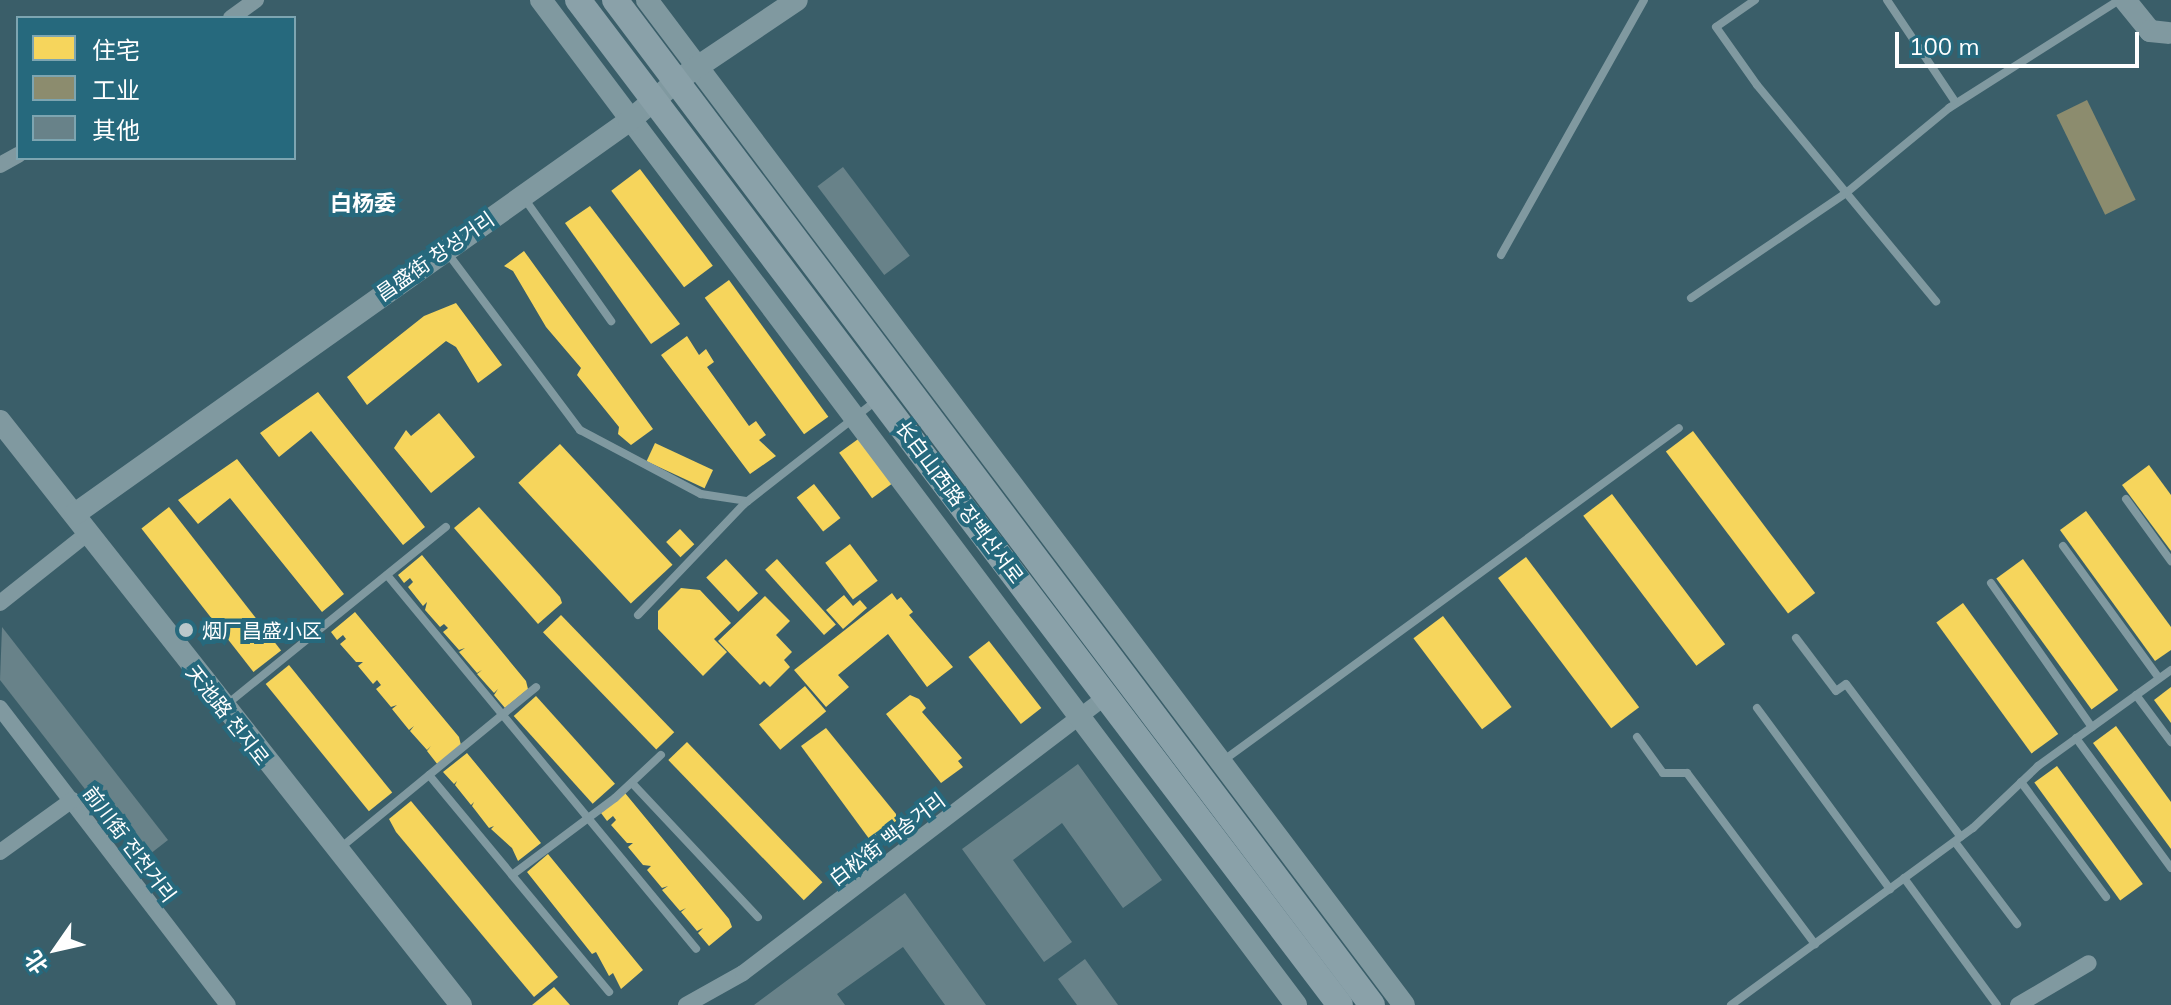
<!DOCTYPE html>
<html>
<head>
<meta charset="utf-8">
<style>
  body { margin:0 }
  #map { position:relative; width:2171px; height:1005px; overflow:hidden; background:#3a5e69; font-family:Mulish,"Noto Sans SC","Noto Sans KR",sans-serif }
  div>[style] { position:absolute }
  .homes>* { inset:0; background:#f6d55c; transform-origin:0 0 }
  .industry>* { inset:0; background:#8c8c6e; transform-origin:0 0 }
  .building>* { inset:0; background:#688289; transform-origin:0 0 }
  .service>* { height:8px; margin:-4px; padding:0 4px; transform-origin:4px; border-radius:4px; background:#8099a0 }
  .minor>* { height:16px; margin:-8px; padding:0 8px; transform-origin:8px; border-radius:8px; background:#8099a0 }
  .tertiary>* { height:22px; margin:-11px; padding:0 11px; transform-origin:11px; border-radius:11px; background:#8099a0 }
  .primary>* { height:26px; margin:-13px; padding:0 13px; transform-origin:13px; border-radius:13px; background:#8aa1a9 }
  .dots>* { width:22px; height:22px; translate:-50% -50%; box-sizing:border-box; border:4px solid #26697d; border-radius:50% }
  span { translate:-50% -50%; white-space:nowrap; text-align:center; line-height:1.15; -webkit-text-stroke:8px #26697d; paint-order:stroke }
  .street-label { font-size:20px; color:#fff }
  .poi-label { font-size:20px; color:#fff }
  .left { translate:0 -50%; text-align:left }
  .neighbourhood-label { font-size:22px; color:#fff; font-weight:700 }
  .legend { position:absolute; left:16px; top:16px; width:280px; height:144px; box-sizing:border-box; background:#26697d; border:2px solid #7da5b1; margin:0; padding:10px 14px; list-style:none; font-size:24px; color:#fff }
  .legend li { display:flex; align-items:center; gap:16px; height:40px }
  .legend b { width:40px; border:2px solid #7da5b1 }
  .north { position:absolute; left:16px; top:909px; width:80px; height:80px; -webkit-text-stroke:6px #26697d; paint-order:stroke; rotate:236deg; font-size:22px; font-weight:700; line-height:32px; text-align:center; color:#fff }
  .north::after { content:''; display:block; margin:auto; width:28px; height:36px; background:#fff; clip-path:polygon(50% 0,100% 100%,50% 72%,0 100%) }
  .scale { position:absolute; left:1895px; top:32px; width:244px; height:36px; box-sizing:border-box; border:4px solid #fff; border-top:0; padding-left:10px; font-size:24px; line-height:28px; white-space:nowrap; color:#fff; -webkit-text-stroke:6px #26697d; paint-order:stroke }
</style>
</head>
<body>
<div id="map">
  <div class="homes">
    <i style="left:640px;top:169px;width:121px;height:36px;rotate:53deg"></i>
    <i style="clip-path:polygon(590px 206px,680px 324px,651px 344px,565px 223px)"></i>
    <i style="clip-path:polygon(524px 251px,653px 429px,631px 445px,618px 434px,619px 427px,577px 375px,581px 368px,546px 327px,513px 271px,504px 266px)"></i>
    <i style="left:729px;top:280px;width:169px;height:30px;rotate:54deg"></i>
    <i style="clip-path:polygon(456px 303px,502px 365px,478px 383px,456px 347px,446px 341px,367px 405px,347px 377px,424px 316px)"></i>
    <i style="clip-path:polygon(687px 336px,699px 355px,706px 349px,714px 362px,707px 367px,749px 426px,756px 421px,766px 435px,759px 440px,776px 456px,750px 474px,661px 355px)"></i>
    <i style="clip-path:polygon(318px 392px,425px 527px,403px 545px,311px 431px,279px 457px,260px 433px)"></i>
    <i style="clip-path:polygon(439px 413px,475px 457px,431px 493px,394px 448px,406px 430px,411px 436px)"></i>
    <i style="left:1693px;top:431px;width:203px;height:34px;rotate:53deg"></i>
    <i style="left:861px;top:437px;width:56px;height:27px;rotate:54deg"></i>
    <i style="left:655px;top:443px;width:64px;height:20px;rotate:25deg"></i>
    <i style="left:560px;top:444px;width:165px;height:57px;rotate:47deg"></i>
    <i style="clip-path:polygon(237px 459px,344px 594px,322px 612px,230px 498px,198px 524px,178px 500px)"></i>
    <i style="clip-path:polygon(2149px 465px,2171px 495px,2171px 551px,2122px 485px)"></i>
    <i style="left:814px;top:484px;width:43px;height:22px;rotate:52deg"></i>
    <i style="left:1612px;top:494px;width:188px;height:36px;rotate:53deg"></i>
    <i style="left:169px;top:507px;width:182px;height:35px;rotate:52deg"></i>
    <i style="clip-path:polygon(479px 507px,560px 597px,562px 603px,538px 624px,454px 528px)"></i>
    <i style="clip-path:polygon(2086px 511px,2171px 627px,2171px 650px,2155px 661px,2060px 530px)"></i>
    <i style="left:680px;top:529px;width:21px;height:19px;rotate:47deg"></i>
    <i style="left:850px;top:544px;width:46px;height:31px;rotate:53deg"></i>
    <i style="clip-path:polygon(422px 555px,526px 681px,528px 689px,505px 708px,494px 695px,498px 689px,494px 693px,477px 674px,482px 670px,477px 673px,459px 652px,465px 648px,459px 650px,443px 632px,448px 628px,444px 624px,440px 627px,425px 610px,427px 602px,423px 606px,408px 587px,413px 582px,410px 578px,404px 583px,398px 575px)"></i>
    <i style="left:1526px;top:557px;width:188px;height:35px;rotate:53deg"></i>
    <i style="left:726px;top:559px;width:47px;height:27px;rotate:47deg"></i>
    <i style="left:777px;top:559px;width:88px;height:16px;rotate:48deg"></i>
    <i style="left:2023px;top:559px;width:162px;height:33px;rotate:54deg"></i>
    <i style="clip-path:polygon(681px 588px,700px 590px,731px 623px,714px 639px,727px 652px,703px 676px,658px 629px,658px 611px)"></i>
    <i style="clip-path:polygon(892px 593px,897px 600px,901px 597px,913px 612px,909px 615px,953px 667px,927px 687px,888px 634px,838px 675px,849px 687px,826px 707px,794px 670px)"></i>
    <i style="clip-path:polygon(844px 595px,853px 606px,860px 600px,867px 608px,843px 629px,826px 610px)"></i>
    <i style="clip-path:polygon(765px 596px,790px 621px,776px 635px,792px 652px,784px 660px,790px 667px,770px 687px,764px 681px,760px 685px,718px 641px)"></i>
    <i style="left:1963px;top:603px;width:162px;height:33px;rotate:54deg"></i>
    <i style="clip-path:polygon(355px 612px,459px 737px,461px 745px,438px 765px,427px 751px,431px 746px,427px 750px,410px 731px,414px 726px,409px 730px,392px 709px,397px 705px,391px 707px,376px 689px,381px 685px,377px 680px,373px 684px,358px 666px,363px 662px,356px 662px,340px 644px,346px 639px,343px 635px,337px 640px,331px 632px)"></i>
    <i style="left:561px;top:615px;width:163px;height:25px;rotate:46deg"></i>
    <i style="left:1443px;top:616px;width:114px;height:37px;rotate:53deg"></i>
    <i style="left:989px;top:641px;width:85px;height:26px;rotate:52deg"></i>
    <i style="left:289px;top:665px;width:164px;height:30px;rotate:51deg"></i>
    <i style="left:805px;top:686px;width:33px;height:60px;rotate:50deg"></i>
    <i style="clip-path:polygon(2171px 687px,2171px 723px,2154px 700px)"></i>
    <i style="clip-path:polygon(910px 695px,919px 699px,926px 708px,922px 712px,962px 758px,958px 761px,963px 767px,941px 783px,886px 714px)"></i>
    <i style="left:536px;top:696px;width:118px;height:30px;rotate:48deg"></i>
    <i style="clip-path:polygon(2116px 726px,2171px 802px,2171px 849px,2093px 743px)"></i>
    <i style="clip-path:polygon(826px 728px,896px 814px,896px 821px,870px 840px,801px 746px)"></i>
    <i style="left:687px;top:742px;width:195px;height:26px;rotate:46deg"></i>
    <i style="clip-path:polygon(467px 753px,541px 843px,518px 861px,512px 848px,491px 829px,494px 826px,489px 828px,472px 806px,474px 802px,471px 805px,455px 785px,457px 781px,454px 784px,443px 772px)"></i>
    <i style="left:2057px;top:766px;width:146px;height:28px;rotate:54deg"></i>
    <i style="clip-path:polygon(625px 793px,729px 919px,732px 927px,709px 946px,698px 933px,703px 928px,697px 931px,681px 912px,686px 908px,680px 911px,662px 890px,668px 886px,662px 888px,647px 870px,651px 866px,643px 865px,628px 847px,633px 843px,627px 843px,611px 825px,616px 820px,613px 816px,607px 821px,601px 813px)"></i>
    <i style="clip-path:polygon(411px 801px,558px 977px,534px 997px,396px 832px,389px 819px)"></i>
    <i style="clip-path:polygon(548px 854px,643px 970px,621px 989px,613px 973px,609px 976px,596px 952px,592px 954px,527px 872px)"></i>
    <i style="clip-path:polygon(554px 987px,570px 1005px,532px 1005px)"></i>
  </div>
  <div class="industry">
    <i style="left:2087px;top:100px;width:111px;height:34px;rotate:64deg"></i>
  </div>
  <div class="building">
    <i style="left:843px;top:167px;width:111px;height:32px;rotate:53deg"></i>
    <i style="clip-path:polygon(2px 627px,168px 840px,141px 861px,0 680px)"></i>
    <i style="clip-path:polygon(1078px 764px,1162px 880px,1123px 908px,1062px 823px,1013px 860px,1072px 942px,1044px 962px,962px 849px)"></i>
    <i style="clip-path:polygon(905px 893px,986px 1005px,945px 1005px,903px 947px,837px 994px,845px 1005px,754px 1005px)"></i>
    <i style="clip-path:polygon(1085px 959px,1118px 1005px,1077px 1005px,1058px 979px)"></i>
  </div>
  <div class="service">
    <i style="left:1755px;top:0;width:47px;rotate:145.3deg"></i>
    <i style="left:1716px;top:27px;width:71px;rotate:54.7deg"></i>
    <i style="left:1757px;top:85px;width:281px;rotate:50.4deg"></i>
    <i style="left:1887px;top:0;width:124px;rotate:56.2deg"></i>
    <i style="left:524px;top:198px;width:151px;rotate:54.7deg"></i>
    <i style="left:446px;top:251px;width:224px;rotate:53.2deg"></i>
    <i style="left:580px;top:430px;width:137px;rotate:27.9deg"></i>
    <i style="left:701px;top:494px;width:47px;rotate:8.7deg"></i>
    <i style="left:1501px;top:255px;width:292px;rotate:-60.7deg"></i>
    <i style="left:1691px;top:298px;width:187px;rotate:-34.1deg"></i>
    <i style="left:1846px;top:193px;width:134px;rotate:-39.5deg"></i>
    <i style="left:1949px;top:108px;width:201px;rotate:-32.4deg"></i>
    <i style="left:2126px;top:499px;width:77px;rotate:54deg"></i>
    <i style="left:2063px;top:546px;width:163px;rotate:54deg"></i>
    <i style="left:387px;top:575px;width:485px;rotate:50.4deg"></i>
    <i style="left:1991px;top:583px;width:176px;rotate:55deg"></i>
    <i style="left:638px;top:615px;width:153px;rotate:-46.3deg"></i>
    <i style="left:744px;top:504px;width:169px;rotate:-38deg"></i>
    <i style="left:1796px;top:638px;width:66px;rotate:53deg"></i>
    <i style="left:1836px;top:691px;width:12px;rotate:-35deg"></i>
    <i style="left:1846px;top:684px;width:191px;rotate:53.1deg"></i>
    <i style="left:2136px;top:695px;width:59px;rotate:53.3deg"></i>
    <i style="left:226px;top:705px;width:283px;rotate:-39deg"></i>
    <i style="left:1757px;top:708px;width:225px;rotate:53.7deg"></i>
    <i style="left:1637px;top:737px;width:44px;rotate:54.2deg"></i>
    <i style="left:1663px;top:773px;width:24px"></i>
    <i style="left:1687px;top:773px;width:214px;rotate:53.2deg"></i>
    <i style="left:2076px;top:738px;width:161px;rotate:53.8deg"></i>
    <i style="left:1224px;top:760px;width:563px;rotate:-36.12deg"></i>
    <i style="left:429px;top:775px;width:282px;rotate:50.3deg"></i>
    <i style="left:2021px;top:782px;width:143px;rotate:53.5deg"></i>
    <i style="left:632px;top:783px;width:184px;rotate:46.8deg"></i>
    <i style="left:1955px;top:842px;width:103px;rotate:52.9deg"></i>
    <i style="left:339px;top:849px;width:255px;rotate:-39.4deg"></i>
    <i style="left:512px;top:875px;width:129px;rotate:-36.8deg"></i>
    <i style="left:615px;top:798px;width:63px;rotate:-43.1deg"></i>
    <i style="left:1904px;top:878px;width:157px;rotate:53.8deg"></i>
    <i style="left:1731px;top:1005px;width:300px;rotate:-36.2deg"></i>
    <i style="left:1973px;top:828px;width:90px;rotate:-43.6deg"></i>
    <i style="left:2038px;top:766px;width:164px;rotate:-35.8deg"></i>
  </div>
  <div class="minor">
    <i style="left:231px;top:18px;width:31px;rotate:-36deg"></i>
    <i style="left:0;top:165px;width:21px;rotate:-29deg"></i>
    <i style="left:0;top:603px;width:112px;rotate:-38.5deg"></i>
    <i style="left:0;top:708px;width:374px;rotate:52.5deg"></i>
    <i style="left:0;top:852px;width:89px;rotate:-35.8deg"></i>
    <i style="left:686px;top:1005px;width:65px;rotate:-29.3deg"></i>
    <i style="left:743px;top:973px;width:457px;rotate:-37.3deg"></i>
    <i style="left:2018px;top:1005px;width:82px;rotate:-30.6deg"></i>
  </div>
  <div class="tertiary">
    <i style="left:541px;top:0;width:1257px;rotate:53.08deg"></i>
    <i style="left:647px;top:0;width:1258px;rotate:53.01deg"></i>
    <i style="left:2125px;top:0;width:40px;rotate:51deg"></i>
    <i style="left:2150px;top:31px;width:18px;rotate:6deg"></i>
    <i style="left:0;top:421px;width:744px;rotate:51.71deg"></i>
    <i style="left:75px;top:514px;width:679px;rotate:-35.35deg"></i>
    <i style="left:629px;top:121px;width:64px;rotate:-39.9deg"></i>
    <i style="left:678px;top:80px;width:143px;rotate:-33.9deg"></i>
  </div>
  <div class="primary">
    <i style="left:578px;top:0;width:1261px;rotate:52.83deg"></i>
    <i style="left:615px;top:0;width:1258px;rotate:53.01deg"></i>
  </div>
  <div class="dots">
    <i style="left:186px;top:630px;background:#bac7ca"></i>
  </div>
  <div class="street-label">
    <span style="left:435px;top:256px;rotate:-35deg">昌盛街 창성거리</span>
    <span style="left:960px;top:502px;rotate:53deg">长白山西路 장백산서로</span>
    <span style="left:228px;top:715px;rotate:52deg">天池路 천지로</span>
    <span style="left:887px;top:839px;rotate:-37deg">白松街 백송거리</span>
    <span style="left:130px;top:844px;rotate:53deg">前川街 전천거리</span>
  </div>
  <div class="poi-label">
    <span class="left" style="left:202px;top:630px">烟厂昌盛小区</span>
  </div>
  <div class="neighbourhood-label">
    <span style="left:363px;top:204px">白杨委</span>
  </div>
  <ul class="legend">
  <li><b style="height:22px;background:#f6d55c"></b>住宅</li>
  <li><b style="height:22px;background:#8c8c6e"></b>工业</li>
  <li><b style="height:22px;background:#688289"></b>其他</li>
  </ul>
  <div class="north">北</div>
  <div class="scale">100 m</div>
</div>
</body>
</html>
